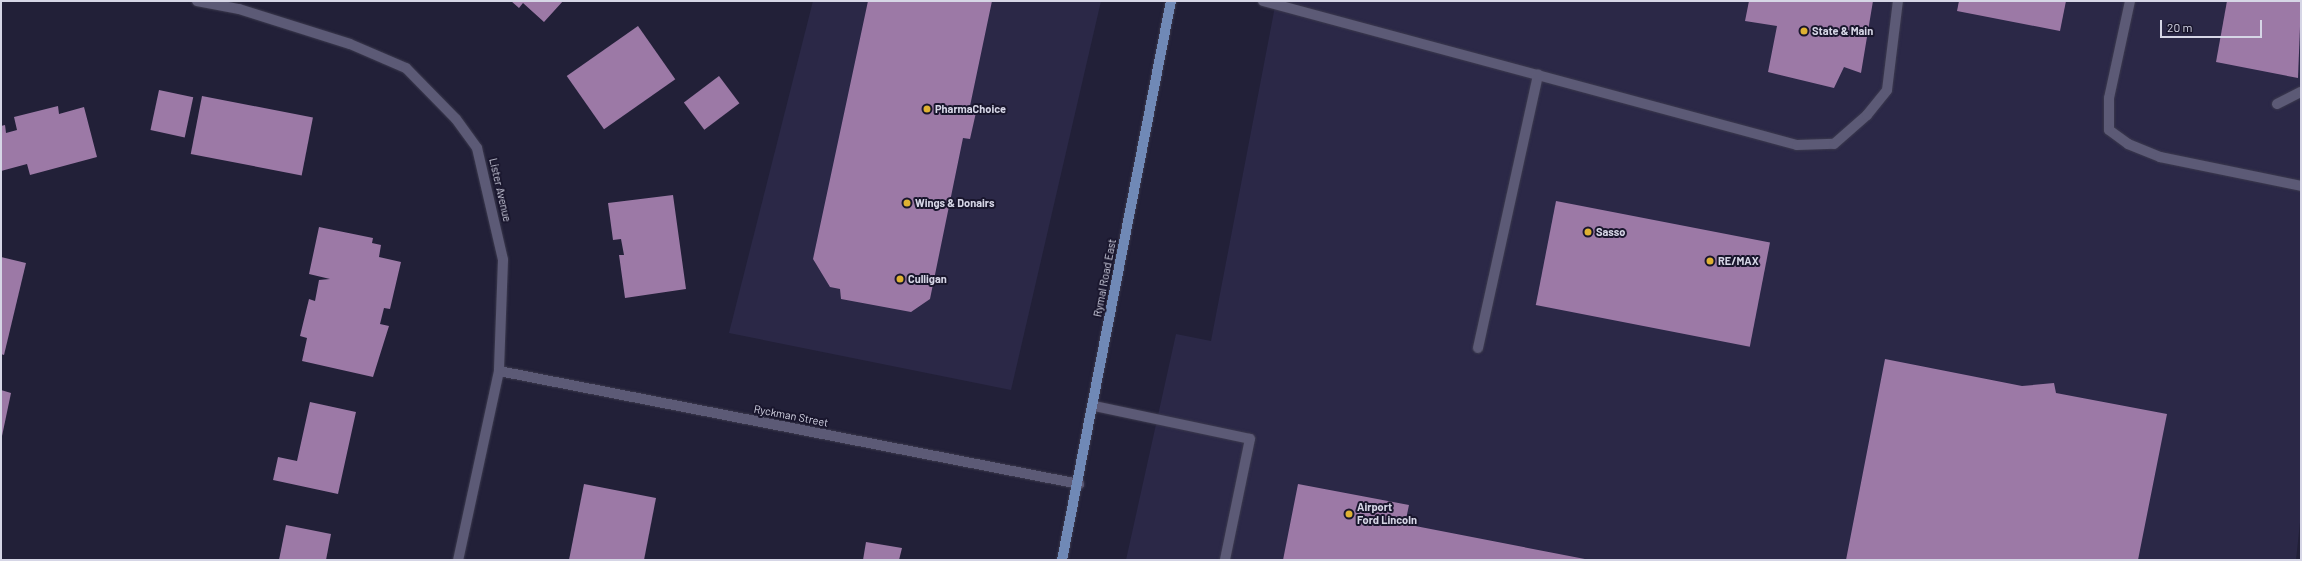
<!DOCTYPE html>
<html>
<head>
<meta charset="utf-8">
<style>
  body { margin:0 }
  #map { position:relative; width:2302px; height:561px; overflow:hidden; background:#222038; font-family:Barlow,sans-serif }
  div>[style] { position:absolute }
  .built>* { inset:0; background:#2b2847 }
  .building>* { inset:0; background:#9c79a6; transform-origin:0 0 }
  .roads { filter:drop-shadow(0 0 1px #3c3a4e) drop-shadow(0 0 1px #3c3a4e) }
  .minor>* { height:10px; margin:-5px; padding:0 5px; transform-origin:5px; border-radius:5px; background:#5c5a76 }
  .major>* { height:10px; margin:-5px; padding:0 5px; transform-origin:5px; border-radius:5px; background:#7089b6 }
  .dots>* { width:11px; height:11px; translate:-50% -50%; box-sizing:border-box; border:2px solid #19162d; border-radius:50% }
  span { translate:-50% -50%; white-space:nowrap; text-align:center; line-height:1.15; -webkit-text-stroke:4px #19162d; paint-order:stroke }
  .poi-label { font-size:11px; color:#d6d6e6; font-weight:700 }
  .left { translate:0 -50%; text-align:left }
  .street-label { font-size:11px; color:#d6d6e6 }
  .frame { position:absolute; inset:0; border:2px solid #d6d6e6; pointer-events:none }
  .scale { position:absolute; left:2160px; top:20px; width:102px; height:18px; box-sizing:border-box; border:2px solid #d6d6e6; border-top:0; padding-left:5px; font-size:12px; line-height:14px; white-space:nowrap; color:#d6d6e6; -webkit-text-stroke:3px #19162d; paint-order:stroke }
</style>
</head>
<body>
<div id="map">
  <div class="built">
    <i style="clip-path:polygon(813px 1px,1101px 1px,1011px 390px,729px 333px)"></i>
    <i style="clip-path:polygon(1276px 1px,2301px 1px,2301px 513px,2296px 560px,1126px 560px,1176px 334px,1211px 341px)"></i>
  </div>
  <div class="building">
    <i style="clip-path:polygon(511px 1px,563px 1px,544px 22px,523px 3px,519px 8px)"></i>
    <i style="clip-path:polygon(868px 1px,992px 1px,970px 106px,977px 108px,970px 139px,963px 138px,930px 299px,911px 312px,841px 299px,840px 289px,830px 287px,813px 259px)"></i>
    <i style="clip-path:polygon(1749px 1px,1873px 1px,1861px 73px,1844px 67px,1834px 88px,1768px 72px,1777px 26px,1745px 21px)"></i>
    <i style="clip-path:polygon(1959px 1px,2066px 1px,2060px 31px,1957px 11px)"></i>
    <i style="clip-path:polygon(2227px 1px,2301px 1px,2298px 78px,2216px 62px)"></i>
    <i style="left:638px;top:26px;width:65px;height:87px;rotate:55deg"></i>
    <i style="left:719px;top:76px;width:34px;height:44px;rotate:53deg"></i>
    <i style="left:159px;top:90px;width:35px;height:41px;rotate:12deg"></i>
    <i style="left:202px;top:96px;width:113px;height:59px;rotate:11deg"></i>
    <i style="clip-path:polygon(58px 106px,59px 114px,84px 107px,97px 157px,30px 175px,27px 164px,1px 171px,1px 126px,5px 125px,6px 133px,17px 130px,14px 117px)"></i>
    <i style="clip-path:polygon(673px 195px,686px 289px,625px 298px,619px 255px,624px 255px,621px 239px,613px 240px,608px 203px)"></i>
    <i style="left:1556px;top:201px;width:218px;height:106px;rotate:11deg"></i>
    <i style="clip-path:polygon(319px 227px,373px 238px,372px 243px,381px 245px,379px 257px,401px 262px,390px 309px,384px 308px,380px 324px,389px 326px,373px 377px,302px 361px,307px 338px,300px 336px,309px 299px,315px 301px,319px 280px,330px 279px,309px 274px)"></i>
    <i style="clip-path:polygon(1px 257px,26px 263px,4px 355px,1px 354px)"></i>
    <i style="clip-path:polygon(1885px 359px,2022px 386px,2054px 383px,2056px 393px,2167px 414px,2138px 560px,1846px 560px)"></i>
    <i style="clip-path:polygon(1px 390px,11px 393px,2px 436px,1px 436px)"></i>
    <i style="clip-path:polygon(310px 402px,356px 412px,338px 494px,273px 480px,278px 457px,297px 461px)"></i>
    <i style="clip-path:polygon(584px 484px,656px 498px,644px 560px,569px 560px)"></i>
    <i style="clip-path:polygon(1298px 484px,1409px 505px,1405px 524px,1590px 560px,1283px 560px)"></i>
    <i style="clip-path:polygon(286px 525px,331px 534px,326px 560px,279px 560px)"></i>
    <i style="clip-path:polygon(866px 542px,902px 548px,899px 560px,863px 560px)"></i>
  </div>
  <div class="roads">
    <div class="minor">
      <i style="left:197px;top:1px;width:43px;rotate:10.8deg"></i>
      <i style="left:239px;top:9px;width:116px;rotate:17.5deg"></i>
      <i style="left:350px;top:44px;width:61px;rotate:23.2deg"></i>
      <i style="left:406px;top:68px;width:71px;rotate:45.6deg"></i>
      <i style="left:456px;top:119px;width:36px;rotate:54deg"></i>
      <i style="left:477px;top:148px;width:115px;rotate:76.9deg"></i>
      <i style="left:503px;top:260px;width:111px;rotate:92.1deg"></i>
      <i style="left:499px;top:371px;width:193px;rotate:102.2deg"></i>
      <i style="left:1263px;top:1px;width:553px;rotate:15.09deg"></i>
      <i style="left:1797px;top:145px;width:37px;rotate:-2deg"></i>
      <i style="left:1834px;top:144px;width:44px;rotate:-41.3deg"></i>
      <i style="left:1867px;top:115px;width:32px;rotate:-51deg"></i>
      <i style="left:1887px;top:90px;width:90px;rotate:-83deg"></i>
      <i style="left:2130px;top:1px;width:99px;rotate:102.2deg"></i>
      <i style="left:2109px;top:98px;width:32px;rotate:90deg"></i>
      <i style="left:2109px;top:130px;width:24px;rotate:36deg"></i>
      <i style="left:2128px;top:144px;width:35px;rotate:22deg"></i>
      <i style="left:2160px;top:157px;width:144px;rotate:11.6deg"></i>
      <i style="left:2277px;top:104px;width:27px;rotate:-27deg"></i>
      <i style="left:1478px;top:348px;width:280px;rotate:-77.6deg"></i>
      <i style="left:499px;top:371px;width:591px;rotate:11.02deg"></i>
      <i style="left:1094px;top:406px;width:159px;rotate:11.9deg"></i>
      <i style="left:1250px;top:439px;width:124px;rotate:101.7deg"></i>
    </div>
    <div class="major">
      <i style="left:1062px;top:560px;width:570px;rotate:-78.97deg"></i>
    </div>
  </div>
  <div class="dots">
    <i style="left:1804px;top:31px;background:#deb133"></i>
    <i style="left:927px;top:109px;background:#deb133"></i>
    <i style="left:907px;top:203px;background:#deb133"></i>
    <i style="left:1588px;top:232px;background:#deb133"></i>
    <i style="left:1710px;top:261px;background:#deb133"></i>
    <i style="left:900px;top:279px;background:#deb133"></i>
    <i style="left:1349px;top:514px;background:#deb133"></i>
  </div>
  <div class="poi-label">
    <span class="left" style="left:1812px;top:31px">State &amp; Main</span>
    <span class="left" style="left:935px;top:109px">PharmaChoice</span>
    <span class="left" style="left:915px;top:203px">Wings &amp; Donairs</span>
    <span class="left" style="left:1596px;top:232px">Sasso</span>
    <span class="left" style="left:1718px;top:261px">RE/MAX</span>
    <span class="left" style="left:908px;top:279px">Culligan</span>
    <span class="left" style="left:1357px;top:514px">Airport<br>Ford Lincoln</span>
  </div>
  <div class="street-label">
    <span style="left:500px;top:190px;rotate:77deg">Lister Avenue</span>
    <span style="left:1105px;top:278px;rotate:-79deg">Rymal Road East</span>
    <span style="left:791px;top:416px;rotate:11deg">Ryckman Street</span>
  </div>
  <div class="frame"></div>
  <div class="scale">20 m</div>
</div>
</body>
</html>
